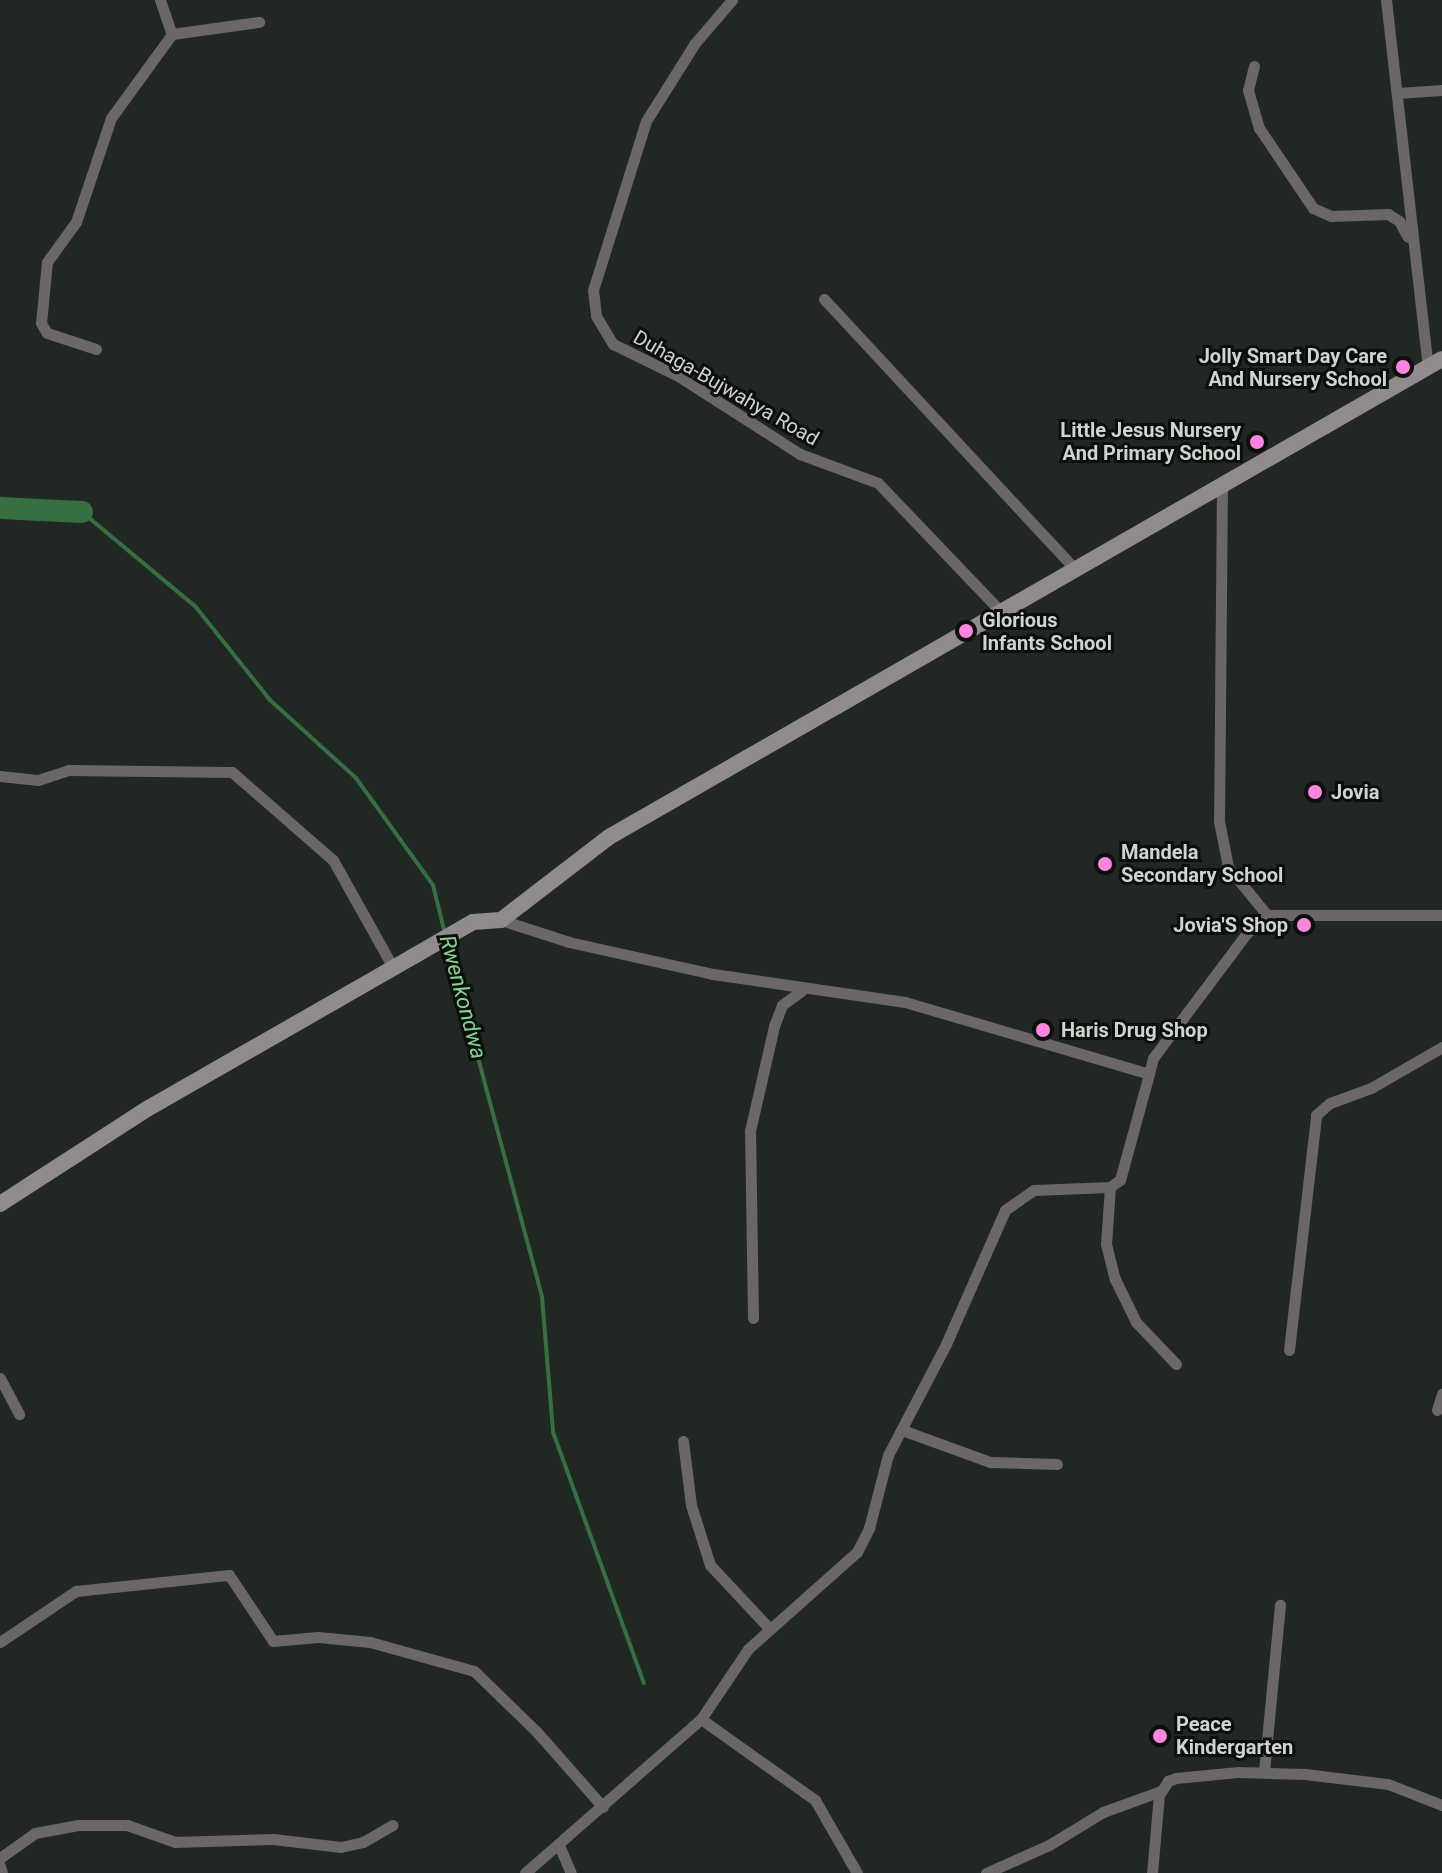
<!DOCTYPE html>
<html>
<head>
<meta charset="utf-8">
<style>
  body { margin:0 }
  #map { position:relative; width:1442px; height:1873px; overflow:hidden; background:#212722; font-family:Roboto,sans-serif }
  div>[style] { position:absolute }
  .stream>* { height:4px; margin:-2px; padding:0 2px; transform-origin:2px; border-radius:2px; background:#366f42 }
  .river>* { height:22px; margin:-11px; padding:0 11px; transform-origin:11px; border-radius:11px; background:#366f42 }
  .street>* { height:11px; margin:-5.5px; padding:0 5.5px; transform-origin:5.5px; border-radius:5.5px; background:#6a6669 }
  .secondary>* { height:16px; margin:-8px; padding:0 8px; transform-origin:8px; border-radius:8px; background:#918b8f }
  .dots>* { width:22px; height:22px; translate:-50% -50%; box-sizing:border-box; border:4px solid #0d0f0d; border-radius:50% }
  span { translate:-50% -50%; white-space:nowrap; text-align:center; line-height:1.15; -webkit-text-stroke:6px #0d0f0d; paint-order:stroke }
  .poi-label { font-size:20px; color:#d0d4d0; font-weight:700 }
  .right { translate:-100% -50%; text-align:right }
  .left { translate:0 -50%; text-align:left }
  .street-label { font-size:20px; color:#d0d4d0 }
  .water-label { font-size:22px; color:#83d592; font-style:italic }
</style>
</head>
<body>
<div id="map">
  <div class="stream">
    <i style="left:82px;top:512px;width:147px;rotate:39.8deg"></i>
    <i style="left:195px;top:606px;width:120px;rotate:51.4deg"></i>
    <i style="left:270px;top:700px;width:116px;rotate:42.2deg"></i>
    <i style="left:356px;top:778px;width:132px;rotate:54.3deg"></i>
    <i style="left:433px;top:885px;width:50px;rotate:76.2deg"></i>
    <i style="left:447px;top:942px;width:367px;rotate:75deg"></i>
    <i style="left:542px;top:1297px;width:135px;rotate:85.3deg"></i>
    <i style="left:553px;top:1432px;width:267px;rotate:70.1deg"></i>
  </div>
  <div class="river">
    <i style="left:0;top:508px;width:82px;rotate:2.8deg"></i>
  </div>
  <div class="street">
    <i style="left:160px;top:0;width:36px;rotate:71deg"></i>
    <i style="left:732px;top:0;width:57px;rotate:130.7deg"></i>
    <i style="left:695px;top:43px;width:92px;rotate:122.1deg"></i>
    <i style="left:646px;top:121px;width:177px;rotate:107.4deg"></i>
    <i style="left:593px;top:290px;width:26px;rotate:83deg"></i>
    <i style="left:596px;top:316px;width:33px;rotate:59deg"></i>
    <i style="left:613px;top:344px;width:75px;rotate:26.2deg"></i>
    <i style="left:680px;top:377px;width:143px;rotate:32.7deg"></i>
    <i style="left:800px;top:454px;width:83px;rotate:20.4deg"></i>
    <i style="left:878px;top:483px;width:181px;rotate:46.3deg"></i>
    <i style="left:1386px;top:0;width:368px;rotate:83.5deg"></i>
    <i style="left:1254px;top:66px;width:25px;rotate:104deg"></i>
    <i style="left:1248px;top:90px;width:40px;rotate:74deg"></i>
    <i style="left:1259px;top:128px;width:97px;rotate:56deg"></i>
    <i style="left:1313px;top:208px;width:20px;rotate:24deg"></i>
    <i style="left:1331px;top:216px;width:57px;rotate:-2deg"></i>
    <i style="left:1388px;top:214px;width:13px;rotate:32deg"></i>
    <i style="left:1399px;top:221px;width:18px;rotate:61deg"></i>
    <i style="left:1398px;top:93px;width:44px;rotate:-3.9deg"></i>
    <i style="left:824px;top:299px;width:370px;rotate:47.1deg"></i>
    <i style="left:96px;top:349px;width:52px;rotate:-161.9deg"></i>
    <i style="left:47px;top:333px;width:12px;rotate:-121deg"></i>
    <i style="left:41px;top:323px;width:61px;rotate:-84.4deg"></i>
    <i style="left:47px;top:262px;width:49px;rotate:-54.1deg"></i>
    <i style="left:76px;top:222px;width:110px;rotate:-71.4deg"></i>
    <i style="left:111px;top:118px;width:104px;rotate:-54deg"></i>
    <i style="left:172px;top:34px;width:88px;rotate:-7.9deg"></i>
    <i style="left:1222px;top:484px;width:337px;rotate:90.5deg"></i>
    <i style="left:1219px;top:821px;width:47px;rotate:78.9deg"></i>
    <i style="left:1228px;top:867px;width:62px;rotate:50.9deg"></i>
    <i style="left:0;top:776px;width:38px;rotate:6deg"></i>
    <i style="left:38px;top:780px;width:32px;rotate:-18deg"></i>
    <i style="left:68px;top:770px;width:164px;rotate:0.7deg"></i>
    <i style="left:232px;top:772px;width:134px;rotate:41.1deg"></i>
    <i style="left:333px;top:860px;width:125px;rotate:60.8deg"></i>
    <i style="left:501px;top:920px;width:71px;rotate:17.9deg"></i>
    <i style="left:569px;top:942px;width:148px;rotate:12.5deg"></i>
    <i style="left:713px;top:974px;width:194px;rotate:8.3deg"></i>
    <i style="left:905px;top:1002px;width:254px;rotate:16.4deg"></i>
    <i style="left:1149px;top:1074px;width:16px;rotate:-76deg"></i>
    <i style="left:1153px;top:1058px;width:156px;rotate:-53.1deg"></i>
    <i style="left:1247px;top:933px;width:27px;rotate:-42deg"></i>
    <i style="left:1267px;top:915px;width:175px"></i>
    <i style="left:1110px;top:1187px;width:57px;rotate:94deg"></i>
    <i style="left:1106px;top:1244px;width:36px;rotate:76deg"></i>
    <i style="left:1115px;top:1279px;width:48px;rotate:64deg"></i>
    <i style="left:1136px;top:1322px;width:58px;rotate:46.4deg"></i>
    <i style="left:753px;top:1318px;width:187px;rotate:-90.9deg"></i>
    <i style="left:750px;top:1131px;width:108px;rotate:-77.1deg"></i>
    <i style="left:774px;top:1026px;width:22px;rotate:-69deg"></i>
    <i style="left:782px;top:1005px;width:24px;rotate:-36deg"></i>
    <i style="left:1289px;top:1350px;width:237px;rotate:-83.4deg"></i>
    <i style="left:1316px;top:1115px;width:18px;rotate:-41deg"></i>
    <i style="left:1330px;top:1103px;width:44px;rotate:-20.1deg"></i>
    <i style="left:1371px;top:1088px;width:82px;rotate:-30deg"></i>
    <i style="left:0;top:1378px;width:41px;rotate:62.2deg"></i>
    <i style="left:1437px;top:1410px;width:17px;rotate:-73deg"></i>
    <i style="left:902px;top:1430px;width:94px;rotate:20deg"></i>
    <i style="left:990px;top:1462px;width:67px;rotate:1.7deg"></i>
    <i style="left:683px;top:1441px;width:64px;rotate:82.9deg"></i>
    <i style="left:691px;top:1505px;width:63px;rotate:72.4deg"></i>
    <i style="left:710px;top:1565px;width:86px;rotate:46.9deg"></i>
    <i style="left:0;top:1642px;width:92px;rotate:-33.9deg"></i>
    <i style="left:76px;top:1591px;width:154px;rotate:-6deg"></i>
    <i style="left:229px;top:1575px;width:79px;rotate:56.3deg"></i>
    <i style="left:273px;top:1641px;width:45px;rotate:-5.1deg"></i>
    <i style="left:318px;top:1637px;width:52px;rotate:5.5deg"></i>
    <i style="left:370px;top:1642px;width:108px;rotate:15.6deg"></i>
    <i style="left:474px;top:1671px;width:86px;rotate:44.1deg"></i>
    <i style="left:536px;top:1731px;width:101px;rotate:48.6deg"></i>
    <i style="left:701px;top:1719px;width:140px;rotate:35.4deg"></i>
    <i style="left:815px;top:1800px;width:84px;rotate:60.1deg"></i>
    <i style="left:1264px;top:1771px;width:167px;rotate:-84.5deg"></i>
    <i style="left:559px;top:1845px;width:30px;rotate:67deg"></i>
    <i style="left:0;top:1858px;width:43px;rotate:-35.5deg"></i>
    <i style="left:35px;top:1833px;width:44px;rotate:-10.5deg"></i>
    <i style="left:78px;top:1825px;width:49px"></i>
    <i style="left:127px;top:1825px;width:51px;rotate:19.5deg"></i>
    <i style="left:175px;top:1842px;width:98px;rotate:-1.8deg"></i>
    <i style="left:273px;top:1839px;width:68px;rotate:6.7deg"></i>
    <i style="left:341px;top:1847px;width:23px;rotate:-13deg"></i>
    <i style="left:363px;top:1842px;width:34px;rotate:-30deg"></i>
    <i style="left:0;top:1866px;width:7px;rotate:74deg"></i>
    <i style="left:525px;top:1873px;width:234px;rotate:-41.2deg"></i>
    <i style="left:701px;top:1719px;width:84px;rotate:-56.1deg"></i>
    <i style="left:748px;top:1649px;width:146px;rotate:-41.7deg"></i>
    <i style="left:857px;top:1552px;width:27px;rotate:-63deg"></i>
    <i style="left:869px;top:1528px;width:75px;rotate:-75.4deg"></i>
    <i style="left:888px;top:1455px;width:125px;rotate:-62.4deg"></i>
    <i style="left:946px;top:1344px;width:146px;rotate:-66.2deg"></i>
    <i style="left:1005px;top:1210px;width:35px;rotate:-35deg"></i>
    <i style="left:1034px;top:1190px;width:76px;rotate:-2.3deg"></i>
    <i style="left:1110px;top:1187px;width:12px;rotate:-35deg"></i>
    <i style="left:1120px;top:1180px;width:110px;rotate:-74.7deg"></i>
    <i style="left:986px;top:1873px;width:69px;rotate:-24deg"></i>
    <i style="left:1049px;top:1845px;width:63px;rotate:-31.4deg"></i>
    <i style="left:1103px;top:1812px;width:62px;rotate:-19.9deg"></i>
    <i style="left:1152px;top:1873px;width:78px;rotate:-84.9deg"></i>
    <i style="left:1159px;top:1795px;width:17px;rotate:-57deg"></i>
    <i style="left:1168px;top:1781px;width:9px;rotate:-21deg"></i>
    <i style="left:1176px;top:1778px;width:62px;rotate:-5.5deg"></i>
    <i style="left:1238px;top:1772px;width:67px;rotate:1.7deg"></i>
    <i style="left:1305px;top:1774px;width:84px;rotate:6.9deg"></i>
    <i style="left:1388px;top:1784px;width:58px;rotate:21.3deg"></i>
  </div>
  <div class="secondary">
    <i style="left:0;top:1204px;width:175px;rotate:-32.9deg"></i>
    <i style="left:147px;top:1109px;width:308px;rotate:-29.8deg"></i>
    <i style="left:414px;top:956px;width:68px;rotate:-30deg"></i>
    <i style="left:473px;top:922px;width:28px;rotate:-4deg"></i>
    <i style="left:501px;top:920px;width:136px;rotate:-37.5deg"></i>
    <i style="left:609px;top:837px;width:960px;rotate:-29.85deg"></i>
  </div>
  <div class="dots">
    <i style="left:1403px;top:367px;background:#fe85df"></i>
    <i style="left:1257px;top:442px;background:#fe85df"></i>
    <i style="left:966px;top:631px;background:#fe85df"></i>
    <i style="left:1315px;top:792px;background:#fe85df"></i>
    <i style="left:1105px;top:864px;background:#fe85df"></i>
    <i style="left:1304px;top:925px;background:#fe85df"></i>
    <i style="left:1043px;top:1030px;background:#fe85df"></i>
    <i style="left:1160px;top:1736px;background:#fe85df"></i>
  </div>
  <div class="poi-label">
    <span class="right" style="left:1387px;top:368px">Jolly Smart Day Care<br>And Nursery School</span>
    <span class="right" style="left:1241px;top:442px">Little Jesus Nursery<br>And Primary School</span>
    <span class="left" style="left:982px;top:632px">Glorious<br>Infants School</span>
    <span class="left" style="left:1331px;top:792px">Jovia</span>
    <span class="left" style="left:1121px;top:864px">Mandela<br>Secondary School</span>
    <span class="right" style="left:1288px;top:925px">Jovia'S Shop</span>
    <span class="left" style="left:1061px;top:1030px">Haris Drug Shop</span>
    <span class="left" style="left:1176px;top:1736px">Peace<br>Kindergarten</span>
  </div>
  <div class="street-label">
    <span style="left:726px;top:388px;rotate:30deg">Duhaga-Bujwahya Road</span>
  </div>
  <div class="water-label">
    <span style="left:463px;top:997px;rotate:75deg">Rwenkondwa</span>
  </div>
</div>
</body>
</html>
